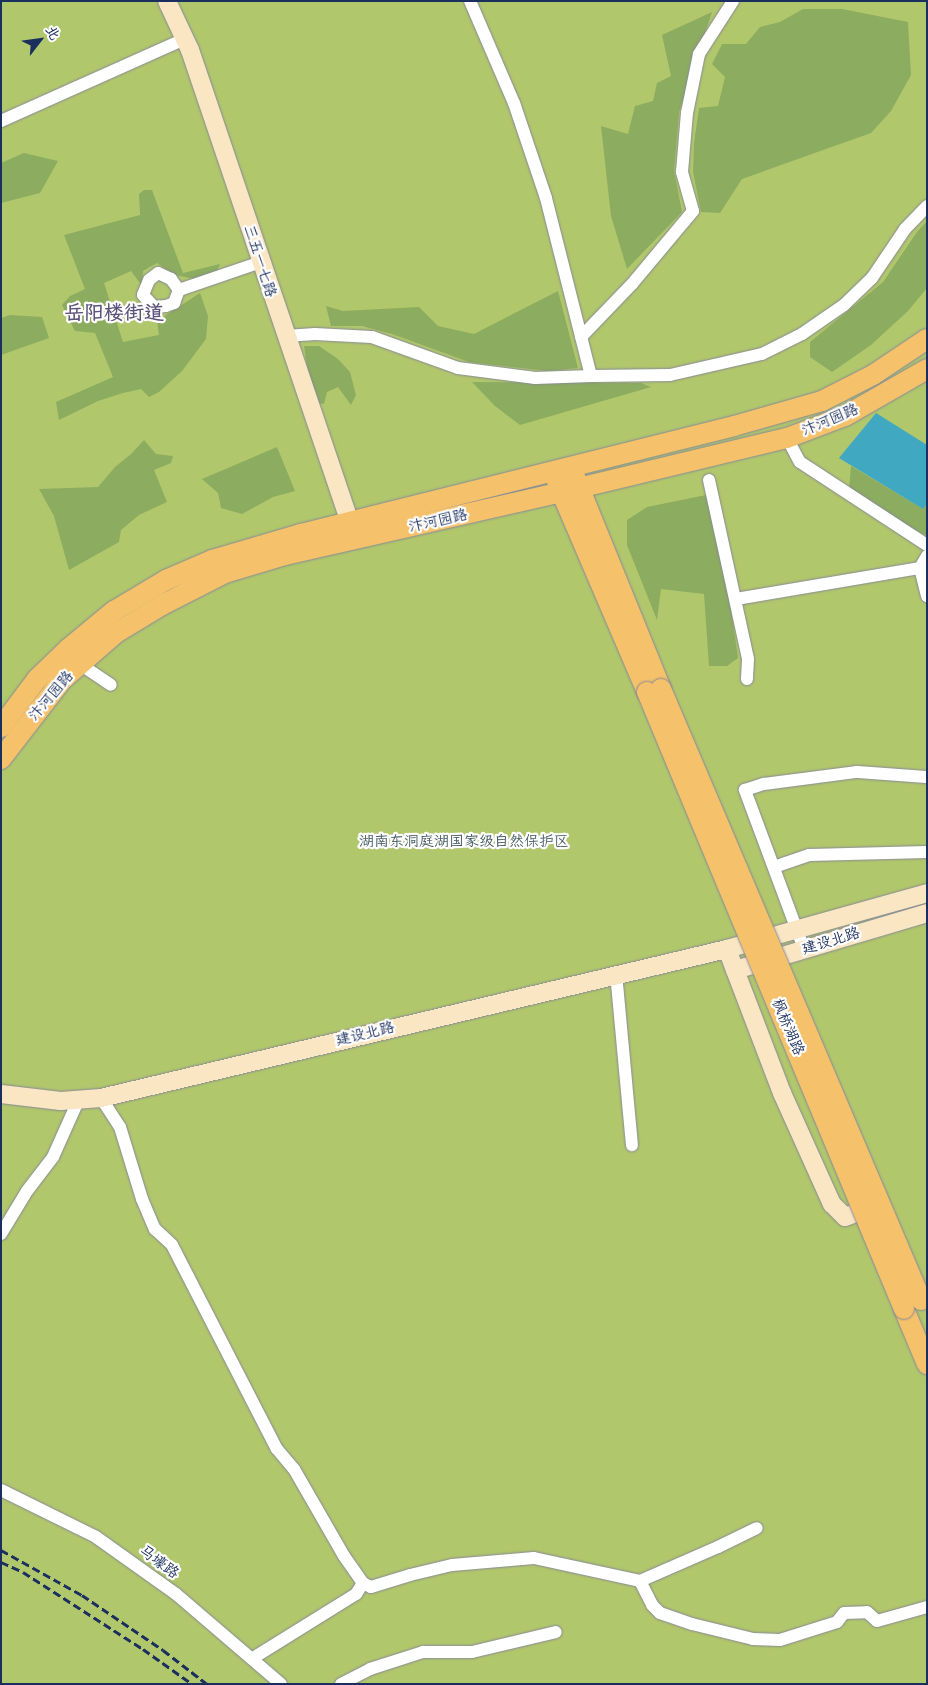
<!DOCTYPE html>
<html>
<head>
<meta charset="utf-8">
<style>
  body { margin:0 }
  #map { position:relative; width:928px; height:1685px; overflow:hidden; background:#f5e4cc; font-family:"Shantell Sans","LXGW WenKai TC",sans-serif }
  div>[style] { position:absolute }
  .green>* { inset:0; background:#b1c76c; transform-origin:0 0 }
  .forest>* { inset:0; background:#8cac60 }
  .water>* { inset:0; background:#40a8c0 }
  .roads { filter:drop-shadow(0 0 1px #888a95) drop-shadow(0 0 1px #888a95) }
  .minor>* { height:12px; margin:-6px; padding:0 6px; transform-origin:6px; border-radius:6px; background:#fff }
  .secondary>* { height:18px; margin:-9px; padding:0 9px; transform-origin:9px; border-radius:9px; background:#fbe6c4 }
  .primary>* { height:20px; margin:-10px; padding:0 10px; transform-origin:10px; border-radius:10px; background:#f5c16b }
  .rail>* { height:3px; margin-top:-1.5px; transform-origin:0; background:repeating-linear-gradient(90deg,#1b2f5e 0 8px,transparent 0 12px) }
  .bridges { filter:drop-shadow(0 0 1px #888a95) drop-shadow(0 0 1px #888a95) }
  .primary-bridge>* { height:20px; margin:-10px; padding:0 10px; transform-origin:10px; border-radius:10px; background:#f5c16b }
  span { translate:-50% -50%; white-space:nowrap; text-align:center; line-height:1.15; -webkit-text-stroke:4.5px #fff; paint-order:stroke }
  .street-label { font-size:15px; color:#1b2f5e }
  .park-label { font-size:15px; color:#485d62 }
  .district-label { font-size:20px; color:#5b537b; font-weight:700 }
  .frame { position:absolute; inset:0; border:2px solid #1b2f5e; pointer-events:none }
  .north { position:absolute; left:15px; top:15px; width:50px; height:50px; -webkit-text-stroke:4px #fff; paint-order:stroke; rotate:60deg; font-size:14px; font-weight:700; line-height:20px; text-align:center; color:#1b2f5e }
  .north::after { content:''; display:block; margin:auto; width:18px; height:22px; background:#1b2f5e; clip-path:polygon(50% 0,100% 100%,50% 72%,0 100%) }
</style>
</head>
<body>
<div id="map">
  <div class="green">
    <i style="left:1px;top:1px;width:926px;height:1683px"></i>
  </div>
  <div class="forest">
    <i style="clip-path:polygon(803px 9px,842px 9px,908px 22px,911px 75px,891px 111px,871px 133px,742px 179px,720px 213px,701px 212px,693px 172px,694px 143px,699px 108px,718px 106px,725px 77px,712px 64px,722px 44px,746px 44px,760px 27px,780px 22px)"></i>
    <i style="clip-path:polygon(712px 12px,679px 112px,674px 171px,682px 212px,627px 269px,611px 216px,601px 126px,628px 134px,635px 106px,653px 101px,657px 83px,671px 76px,662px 35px)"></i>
    <i style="clip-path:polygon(24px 153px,58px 161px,40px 193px,1px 203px,1px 163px)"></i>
    <i style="clip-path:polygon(144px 190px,152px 190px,183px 273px,220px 264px,217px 271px,195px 279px,175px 275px,157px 263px,143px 271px,142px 286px,131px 271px,104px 283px,123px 342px,159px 335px,157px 321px,200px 293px,208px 316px,206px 339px,182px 371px,159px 392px,149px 397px,141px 389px,123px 393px,98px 401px,59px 420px,56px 402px,113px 377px,95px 333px,75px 331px,62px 305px,70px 296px,85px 289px,64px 235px,140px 215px,139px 194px)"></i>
    <i style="clip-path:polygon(927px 221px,927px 288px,908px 311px,871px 345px,832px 372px,810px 357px,810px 342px,883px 282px,917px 232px)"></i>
    <i style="clip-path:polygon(558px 291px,578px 368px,548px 371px,469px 362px,392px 334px,362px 326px,331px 326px,326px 306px,343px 311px,419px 307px,438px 326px,474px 334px)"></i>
    <i style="clip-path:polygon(10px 315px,42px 317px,49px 338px,1px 355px,1px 318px)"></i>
    <i style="clip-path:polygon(304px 346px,319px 346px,338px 359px,350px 372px,356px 395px,351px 405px,338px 387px,327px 392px,324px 404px,317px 403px,309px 378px)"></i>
    <i style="clip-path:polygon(472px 382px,641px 383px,651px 387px,520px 425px,495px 406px)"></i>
    <i style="clip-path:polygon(144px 440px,156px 454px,173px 456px,171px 463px,154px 470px,167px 502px,139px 515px,121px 530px,119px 542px,69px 570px,54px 516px,39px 489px,98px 487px,115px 467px,131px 454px)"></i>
    <i style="clip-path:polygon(277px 447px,295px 491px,273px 497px,242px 514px,221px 508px,218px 493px,202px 479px)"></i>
    <i style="clip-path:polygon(851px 466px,923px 509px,927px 504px,927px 536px,883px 513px,849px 489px)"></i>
    <i style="clip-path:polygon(706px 495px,730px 601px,738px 658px,727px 666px,709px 666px,704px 594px,661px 589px,657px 620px,627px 545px,627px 520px,647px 507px)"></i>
  </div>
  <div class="water">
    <i style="clip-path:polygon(876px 413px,927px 445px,927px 504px,923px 509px,839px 458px)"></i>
  </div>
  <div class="roads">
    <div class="minor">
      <i style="left:1px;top:121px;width:201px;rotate:-24.1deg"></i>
      <i style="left:179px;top:290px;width:14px;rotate:-126deg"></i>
      <i style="left:171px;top:279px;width:14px;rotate:-155deg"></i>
      <i style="left:158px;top:273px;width:11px;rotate:142deg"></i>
      <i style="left:149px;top:280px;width:16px;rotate:112deg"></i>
      <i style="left:143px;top:295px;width:16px;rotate:47deg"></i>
      <i style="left:154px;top:307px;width:12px;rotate:-5deg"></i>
      <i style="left:166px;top:306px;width:9px;rotate:-21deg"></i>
      <i style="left:174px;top:303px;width:14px;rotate:-69deg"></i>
      <i style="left:179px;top:290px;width:87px;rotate:-18.9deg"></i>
      <i style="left:286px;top:336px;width:29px;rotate:-4deg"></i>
      <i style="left:315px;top:334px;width:57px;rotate:3deg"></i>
      <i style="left:372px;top:337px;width:91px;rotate:19.8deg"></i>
      <i style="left:458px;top:368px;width:78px;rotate:7.4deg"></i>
      <i style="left:535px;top:378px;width:56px;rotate:-2deg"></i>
      <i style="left:591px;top:376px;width:184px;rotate:-104.2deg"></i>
      <i style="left:546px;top:198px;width:100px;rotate:-108.6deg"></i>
      <i style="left:514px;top:103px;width:111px;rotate:-113.3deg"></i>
      <i style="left:581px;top:337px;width:74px;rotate:-46.1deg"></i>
      <i style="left:632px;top:284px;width:95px;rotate:-50.1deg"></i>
      <i style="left:693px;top:211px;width:41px;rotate:-105.8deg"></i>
      <i style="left:682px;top:172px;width:59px;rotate:-85.2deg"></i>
      <i style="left:687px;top:113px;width:60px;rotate:-78.5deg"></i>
      <i style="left:699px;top:54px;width:63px;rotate:-57.3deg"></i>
      <i style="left:591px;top:376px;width:79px;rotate:-0.7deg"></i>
      <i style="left:670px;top:375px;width:94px;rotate:-12.9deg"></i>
      <i style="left:762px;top:354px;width:45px;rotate:-26.6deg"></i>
      <i style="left:802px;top:334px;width:51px;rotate:-34.6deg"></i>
      <i style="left:844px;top:305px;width:39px;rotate:-44deg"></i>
      <i style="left:872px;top:278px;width:59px;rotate:-56deg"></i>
      <i style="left:905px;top:229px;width:32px;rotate:-46deg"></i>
      <i style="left:787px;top:438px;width:27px;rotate:62deg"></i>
      <i style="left:800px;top:462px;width:152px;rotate:33.2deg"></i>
      <i style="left:709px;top:480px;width:183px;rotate:77.7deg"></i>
      <i style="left:748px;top:659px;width:20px;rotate:93deg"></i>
      <i style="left:920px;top:568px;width:29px;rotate:76deg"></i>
      <i style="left:736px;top:599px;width:187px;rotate:-9.6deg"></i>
      <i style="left:920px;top:568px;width:14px;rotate:-60deg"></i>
      <i style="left:80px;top:664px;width:37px;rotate:34deg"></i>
      <i style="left:774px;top:867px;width:37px;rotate:-19deg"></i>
      <i style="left:809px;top:855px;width:118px;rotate:-1.5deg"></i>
      <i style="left:804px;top:949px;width:170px;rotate:-110.4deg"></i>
      <i style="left:745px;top:790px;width:20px;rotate:-18deg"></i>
      <i style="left:764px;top:784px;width:94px;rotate:-7.4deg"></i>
      <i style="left:857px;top:772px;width:70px;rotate:4.1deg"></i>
      <i style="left:616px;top:973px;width:173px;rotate:84.7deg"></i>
      <i style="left:101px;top:1098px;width:35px;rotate:57deg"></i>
      <i style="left:120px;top:1127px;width:75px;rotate:73deg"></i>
      <i style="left:142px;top:1199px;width:33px;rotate:67deg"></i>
      <i style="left:155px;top:1229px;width:23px;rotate:43deg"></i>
      <i style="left:172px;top:1245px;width:229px;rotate:62.8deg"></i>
      <i style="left:277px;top:1449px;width:26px;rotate:50deg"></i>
      <i style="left:294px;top:1469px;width:100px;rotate:60.1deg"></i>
      <i style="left:344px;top:1556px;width:33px;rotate:55deg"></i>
      <i style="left:363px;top:1583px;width:13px;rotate:122deg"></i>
      <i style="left:356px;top:1594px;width:121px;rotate:148.1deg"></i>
      <i style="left:1px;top:1234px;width:50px;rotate:-58.8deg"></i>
      <i style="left:27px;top:1191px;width:43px;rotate:-52.6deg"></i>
      <i style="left:53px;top:1157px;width:61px;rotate:-65.9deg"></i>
      <i style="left:1px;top:1490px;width:106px;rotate:26.3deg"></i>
      <i style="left:96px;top:1537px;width:98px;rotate:35.5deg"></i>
      <i style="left:176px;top:1594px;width:138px;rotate:40.6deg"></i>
      <i style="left:640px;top:1581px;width:85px;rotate:-23.6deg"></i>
      <i style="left:718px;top:1547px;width:43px;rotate:-26deg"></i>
      <i style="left:363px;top:1583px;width:9px;rotate:27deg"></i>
      <i style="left:371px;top:1587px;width:41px;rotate:-17.1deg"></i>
      <i style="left:410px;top:1575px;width:43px;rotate:-13.4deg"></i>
      <i style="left:452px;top:1565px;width:82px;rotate:-4.9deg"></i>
      <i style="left:534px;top:1558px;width:108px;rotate:12.2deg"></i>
      <i style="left:640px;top:1581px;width:27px;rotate:63deg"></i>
      <i style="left:652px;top:1605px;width:11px;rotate:45deg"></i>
      <i style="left:660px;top:1613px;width:34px;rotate:19deg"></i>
      <i style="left:692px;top:1624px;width:63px;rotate:13.8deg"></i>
      <i style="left:753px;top:1639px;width:27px;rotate:2deg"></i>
      <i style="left:780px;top:1640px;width:60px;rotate:-17.5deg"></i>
      <i style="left:837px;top:1622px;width:11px;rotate:-52deg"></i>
      <i style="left:844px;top:1613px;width:23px;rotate:-2deg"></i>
      <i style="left:867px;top:1612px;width:13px;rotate:42deg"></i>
      <i style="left:877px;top:1621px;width:52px;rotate:-15.6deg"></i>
      <i style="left:341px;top:1684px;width:33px;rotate:-27deg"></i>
      <i style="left:370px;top:1669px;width:56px;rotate:-17.8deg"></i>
      <i style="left:423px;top:1652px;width:49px"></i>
      <i style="left:472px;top:1652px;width:86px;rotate:-13.4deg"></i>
    </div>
    <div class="secondary">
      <i style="left:167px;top:1px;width:54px;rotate:64.9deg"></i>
      <i style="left:190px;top:50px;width:498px;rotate:71.3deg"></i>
      <i style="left:727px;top:949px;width:154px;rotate:69.1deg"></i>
      <i style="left:782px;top:1093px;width:122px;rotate:65.8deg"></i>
      <i style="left:832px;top:1204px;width:18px;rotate:45deg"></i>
      <i style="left:845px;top:1217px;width:20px;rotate:-20deg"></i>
      <i style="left:735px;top:970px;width:200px;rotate:-16.5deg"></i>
      <i style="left:1px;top:1094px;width:60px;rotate:6.7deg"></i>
      <i style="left:61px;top:1101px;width:40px;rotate:-4.3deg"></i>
      <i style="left:101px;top:1098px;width:643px;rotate:-13.39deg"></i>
      <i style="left:727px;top:949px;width:208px;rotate:-15.6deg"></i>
    </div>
    <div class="primary">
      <i style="left:575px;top:477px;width:229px;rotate:67.9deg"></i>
      <i style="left:557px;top:482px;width:228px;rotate:66.8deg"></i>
      <i style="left:1px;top:727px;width:60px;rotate:-53.1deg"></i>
      <i style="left:37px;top:679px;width:43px;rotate:-44.1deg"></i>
      <i style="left:68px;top:649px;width:60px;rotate:-39.6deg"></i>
      <i style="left:114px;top:611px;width:61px;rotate:-30.8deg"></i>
      <i style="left:166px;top:580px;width:50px;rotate:-23.5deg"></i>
      <i style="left:212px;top:560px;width:93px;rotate:-16.3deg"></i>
      <i style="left:301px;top:534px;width:446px;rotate:-14deg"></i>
      <i style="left:734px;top:426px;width:91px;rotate:-15.9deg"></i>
      <i style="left:822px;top:401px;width:57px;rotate:-27deg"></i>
      <i style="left:873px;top:375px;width:65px;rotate:-33.7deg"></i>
      <i style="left:1px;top:759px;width:100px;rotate:-52.3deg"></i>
      <i style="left:62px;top:680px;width:72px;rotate:-41deg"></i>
      <i style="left:116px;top:633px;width:54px;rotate:-31.3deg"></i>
      <i style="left:162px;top:605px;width:71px;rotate:-26.9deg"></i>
      <i style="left:225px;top:573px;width:63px;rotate:-16.7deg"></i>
      <i style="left:285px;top:555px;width:284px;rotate:-12.8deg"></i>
      <i style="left:562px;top:492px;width:231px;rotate:-13.5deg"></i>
      <i style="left:787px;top:438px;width:62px;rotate:-20.8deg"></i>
      <i style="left:845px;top:416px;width:95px;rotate:-29.8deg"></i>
      <i style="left:904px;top:1309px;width:60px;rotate:67.3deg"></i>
    </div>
  </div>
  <div class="rail">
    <i style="left:1px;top:1550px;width:93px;rotate:29.1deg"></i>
    <i style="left:82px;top:1595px;width:98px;rotate:34.2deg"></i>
    <i style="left:163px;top:1650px;width:56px;rotate:37.7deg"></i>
    <i style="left:1px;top:1562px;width:24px;rotate:24deg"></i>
    <i style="left:23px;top:1572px;width:143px;rotate:32.7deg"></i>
    <i style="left:143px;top:1649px;width:60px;rotate:35.5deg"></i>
  </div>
  <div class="bridges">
    <div class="primary-bridge">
      <i style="left:661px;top:689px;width:664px;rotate:66.95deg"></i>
      <i style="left:647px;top:692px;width:668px;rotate:67.39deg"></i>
    </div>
  </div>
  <div class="street-label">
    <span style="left:260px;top:261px;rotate:72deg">三五一七路</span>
    <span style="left:830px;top:420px;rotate:-23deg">汴河园路</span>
    <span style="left:438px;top:521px;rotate:-13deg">汴河园路</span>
    <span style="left:51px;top:696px;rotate:-50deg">汴河园路</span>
    <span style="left:831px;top:941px;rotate:-17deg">建设北路</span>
    <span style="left:788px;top:1027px;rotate:67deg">枫桥湖路</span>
    <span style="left:365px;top:1034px;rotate:-14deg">建设北路</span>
    <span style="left:159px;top:1562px;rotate:36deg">马壕路</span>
  </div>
  <div class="park-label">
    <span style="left:464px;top:842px">湖南东洞庭湖国家级自然保护区</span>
  </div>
  <div class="district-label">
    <span style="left:114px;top:312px">岳阳楼街道</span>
  </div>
  <div class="frame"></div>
  <div class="north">北</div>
</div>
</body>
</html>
